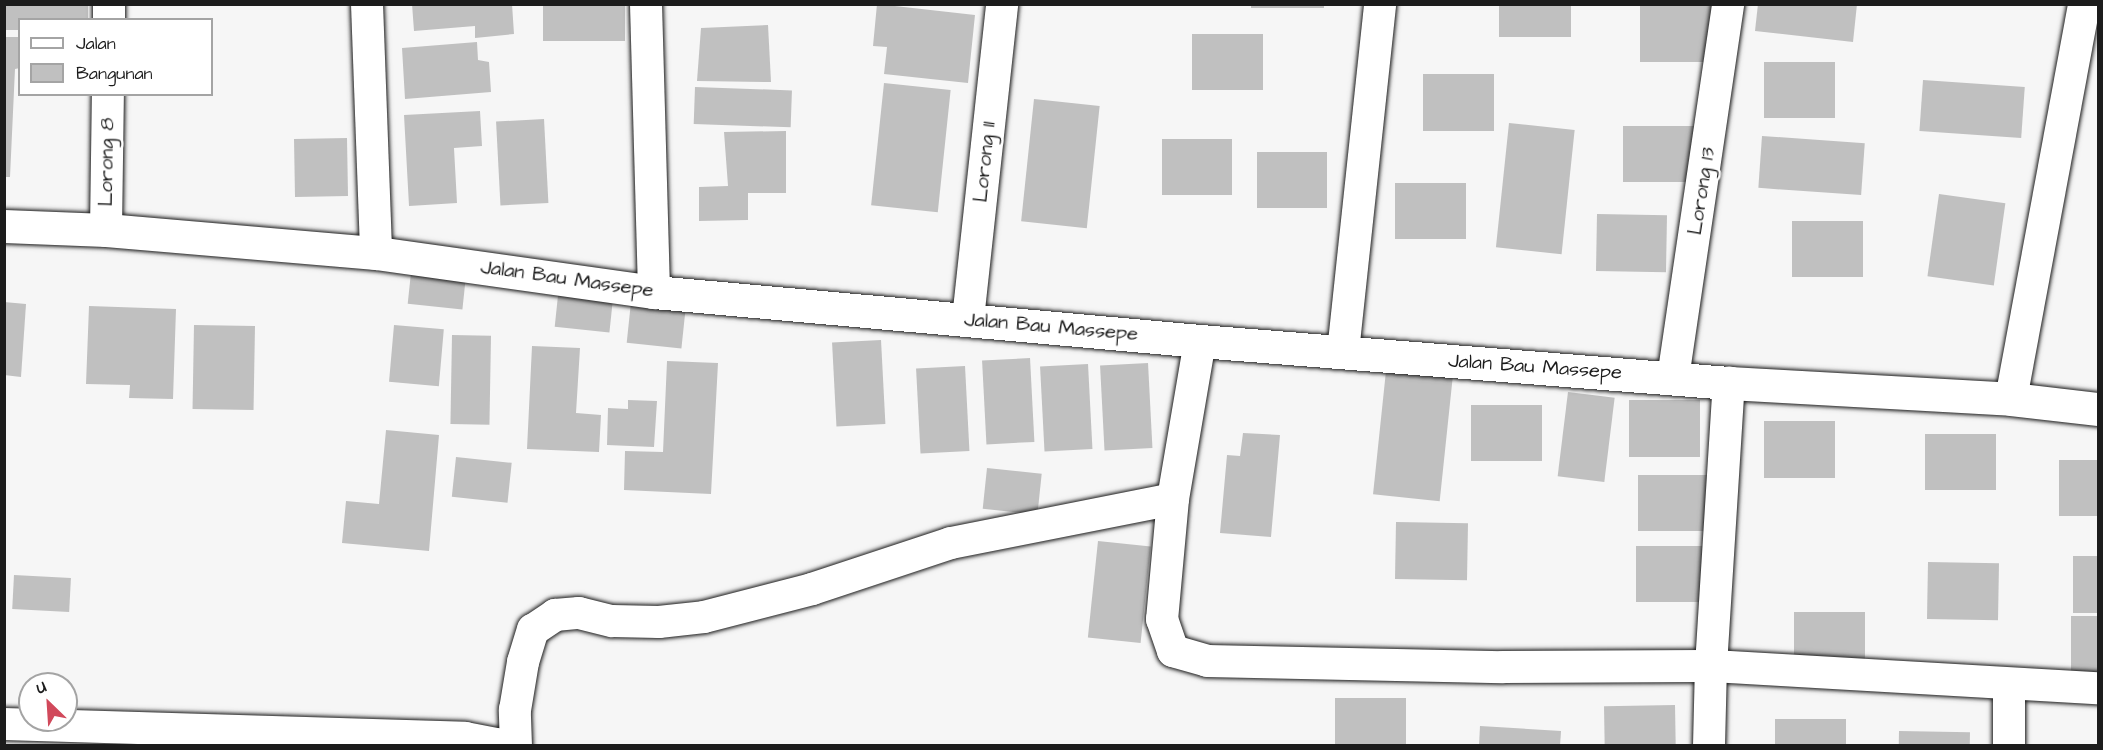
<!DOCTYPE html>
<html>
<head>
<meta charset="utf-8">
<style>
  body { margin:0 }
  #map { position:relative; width:2103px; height:750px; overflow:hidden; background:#f6f6f6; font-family:"Architects Daughter",sans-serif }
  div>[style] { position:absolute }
  .building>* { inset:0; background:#c0c0c0; transform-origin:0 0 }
  .roads { filter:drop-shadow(0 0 2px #1c1c1c) drop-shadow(0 0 2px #1c1c1c) }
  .street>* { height:32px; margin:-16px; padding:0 16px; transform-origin:16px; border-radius:16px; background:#fff }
  .primary>* { height:33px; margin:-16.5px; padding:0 16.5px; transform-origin:16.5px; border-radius:16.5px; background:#fff }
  span { translate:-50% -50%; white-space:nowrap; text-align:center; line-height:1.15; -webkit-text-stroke:4.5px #fff; paint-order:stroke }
  .street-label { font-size:20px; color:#1c1c1c }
  .frame { position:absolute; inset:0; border:6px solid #1c1c1c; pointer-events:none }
  .legend { position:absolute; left:18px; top:18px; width:195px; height:78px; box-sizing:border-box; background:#fff; border:2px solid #a4a4a4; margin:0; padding:8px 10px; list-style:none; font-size:18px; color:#1c1c1c }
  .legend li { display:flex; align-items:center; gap:12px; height:30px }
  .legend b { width:30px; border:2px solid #a4a4a4 }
  .north { position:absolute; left:18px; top:672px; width:60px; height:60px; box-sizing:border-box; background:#fff; border:2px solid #a4a4a4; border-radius:50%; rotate:335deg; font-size:16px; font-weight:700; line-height:24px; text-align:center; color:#1c1c1c }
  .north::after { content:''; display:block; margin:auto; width:21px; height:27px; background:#d1495b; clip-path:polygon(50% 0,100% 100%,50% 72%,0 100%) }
</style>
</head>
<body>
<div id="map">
  <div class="building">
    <i style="clip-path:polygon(6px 4px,88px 4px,88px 20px,20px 20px,20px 30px,6px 30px)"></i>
    <i style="clip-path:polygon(412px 4px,512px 4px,514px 34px,475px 38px,475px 26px,414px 31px)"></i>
    <i style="left:543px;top:4px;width:82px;height:37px"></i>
    <i style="clip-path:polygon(877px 4px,975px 15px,968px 83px,884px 74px,887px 47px,873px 46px)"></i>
    <i style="left:1251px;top:4px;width:73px;height:4px"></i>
    <i style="left:1499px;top:4px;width:72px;height:33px"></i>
    <i style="clip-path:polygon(1758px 4px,1857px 4px,1853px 42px,1755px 31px)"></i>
    <i style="left:1640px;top:6px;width:71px;height:56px"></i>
    <i style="clip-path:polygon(768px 25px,771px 82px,697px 81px,701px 28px)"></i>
    <i style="left:1192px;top:34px;width:71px;height:56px"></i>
    <i style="clip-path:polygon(4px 37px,20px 37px,20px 68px,15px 69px,10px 177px,4px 177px)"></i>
    <i style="clip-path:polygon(477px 42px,478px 60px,489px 62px,491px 92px,405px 99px,402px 48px)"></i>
    <i style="left:1764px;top:62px;width:71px;height:56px"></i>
    <i style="left:1423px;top:74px;width:71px;height:57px"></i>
    <i style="left:1923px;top:80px;width:102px;height:51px;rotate:4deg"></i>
    <i style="left:884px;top:83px;width:67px;height:123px;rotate:6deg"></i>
    <i style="left:695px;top:87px;width:97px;height:37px;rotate:2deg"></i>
    <i style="left:1034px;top:99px;width:66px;height:123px;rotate:6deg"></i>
    <i style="clip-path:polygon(480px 111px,482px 146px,454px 148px,457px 203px,409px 206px,404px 115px)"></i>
    <i style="left:544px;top:119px;width:84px;height:48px;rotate:87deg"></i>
    <i style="left:1509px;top:123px;width:66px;height:125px;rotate:6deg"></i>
    <i style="left:1623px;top:126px;width:71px;height:56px"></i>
    <i style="clip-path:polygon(786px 131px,786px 193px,748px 193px,748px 220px,699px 221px,699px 187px,728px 186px,724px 132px)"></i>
    <i style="left:1762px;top:136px;width:103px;height:52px;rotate:4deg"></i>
    <i style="left:347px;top:138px;width:58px;height:53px;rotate:89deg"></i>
    <i style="left:1162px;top:139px;width:70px;height:56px"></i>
    <i style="left:1257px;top:152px;width:70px;height:56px"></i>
    <i style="left:1395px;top:183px;width:71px;height:56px"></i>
    <i style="left:1939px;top:194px;width:67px;height:83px;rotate:8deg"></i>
    <i style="left:1597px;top:214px;width:70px;height:57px;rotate:1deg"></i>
    <i style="left:1792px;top:221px;width:71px;height:56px"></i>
    <i style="left:412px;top:263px;width:55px;height:41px;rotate:6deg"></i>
    <i style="left:559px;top:286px;width:55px;height:41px;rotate:6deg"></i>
    <i style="clip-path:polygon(4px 302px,26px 304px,21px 377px,4px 375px)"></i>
    <i style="left:631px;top:302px;width:55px;height:41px;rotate:6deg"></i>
    <i style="clip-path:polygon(89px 306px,176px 309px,173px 399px,129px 398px,130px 385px,86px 384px)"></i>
    <i style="left:194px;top:325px;width:61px;height:84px;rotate:1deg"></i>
    <i style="left:394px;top:325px;width:50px;height:57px;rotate:5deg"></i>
    <i style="left:452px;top:335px;width:39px;height:89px;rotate:1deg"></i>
    <i style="left:881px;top:340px;width:84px;height:49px;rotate:87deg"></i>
    <i style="clip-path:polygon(532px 346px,580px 348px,576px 413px,601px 415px,599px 452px,527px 449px)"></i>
    <i style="left:1030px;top:358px;width:84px;height:48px;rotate:87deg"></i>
    <i style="clip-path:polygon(667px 361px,718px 363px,711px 494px,624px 490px,625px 451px,663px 452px)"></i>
    <i style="left:1148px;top:363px;width:85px;height:48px;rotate:87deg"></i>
    <i style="left:1088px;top:364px;width:85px;height:48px;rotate:87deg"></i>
    <i style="left:965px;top:366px;width:85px;height:49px;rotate:87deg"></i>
    <i style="left:1386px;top:371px;width:67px;height:124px;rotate:6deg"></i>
    <i style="left:1568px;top:392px;width:47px;height:85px;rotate:7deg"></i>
    <i style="clip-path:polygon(628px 400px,657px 401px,654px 447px,607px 445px,608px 408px,628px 409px)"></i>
    <i style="left:1629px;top:400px;width:71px;height:57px"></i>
    <i style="left:1471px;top:405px;width:71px;height:56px"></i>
    <i style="left:1764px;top:421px;width:71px;height:57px"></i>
    <i style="clip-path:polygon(386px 430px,439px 435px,429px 551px,342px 543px,346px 501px,379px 504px)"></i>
    <i style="clip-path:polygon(1243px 433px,1280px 435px,1271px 537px,1220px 533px,1227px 455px,1240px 456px)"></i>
    <i style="left:1925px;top:434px;width:71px;height:56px"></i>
    <i style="left:456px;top:457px;width:56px;height:40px;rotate:6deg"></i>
    <i style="left:2059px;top:460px;width:39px;height:56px"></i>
    <i style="left:987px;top:468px;width:55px;height:41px;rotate:6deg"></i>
    <i style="left:1638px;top:475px;width:71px;height:56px"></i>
    <i style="left:1396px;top:522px;width:72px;height:57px;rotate:1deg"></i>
    <i style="left:1098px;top:541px;width:53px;height:97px;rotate:6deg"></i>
    <i style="left:1636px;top:546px;width:71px;height:56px"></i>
    <i style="left:2073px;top:556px;width:25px;height:57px"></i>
    <i style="left:1928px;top:562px;width:71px;height:57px;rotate:1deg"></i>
    <i style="left:14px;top:575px;width:57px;height:34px;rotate:3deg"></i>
    <i style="left:1794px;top:612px;width:71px;height:56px"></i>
    <i style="left:2071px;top:616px;width:27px;height:56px"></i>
    <i style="left:1335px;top:698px;width:71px;height:48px"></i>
    <i style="left:1675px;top:705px;width:41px;height:71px;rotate:89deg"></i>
    <i style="left:1775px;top:719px;width:71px;height:27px"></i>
    <i style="clip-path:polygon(1480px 726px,1561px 731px,1560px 746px,1479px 746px)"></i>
    <i style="left:1899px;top:731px;width:71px;height:15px;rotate:1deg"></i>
  </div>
  <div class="roads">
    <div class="street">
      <i style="left:367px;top:4px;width:249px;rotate:87.9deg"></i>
      <i style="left:646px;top:4px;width:288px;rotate:88.4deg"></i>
      <i style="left:109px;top:20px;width:16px;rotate:-90deg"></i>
      <i style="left:106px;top:230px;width:136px;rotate:-89.2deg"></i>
      <i style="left:968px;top:319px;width:317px;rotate:-83.8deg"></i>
      <i style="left:1200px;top:341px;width:160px;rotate:99.7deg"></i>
      <i style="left:1173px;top:499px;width:121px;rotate:95.2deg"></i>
      <i style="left:1162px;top:619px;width:34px;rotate:71deg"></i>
      <i style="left:1173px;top:651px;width:35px;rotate:16deg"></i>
      <i style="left:1207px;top:661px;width:296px;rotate:1.2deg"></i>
      <i style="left:1503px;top:667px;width:208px;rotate:-0.3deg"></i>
      <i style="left:1711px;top:666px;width:388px;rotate:3.3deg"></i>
      <i style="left:1343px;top:352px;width:350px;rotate:-83.9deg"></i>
      <i style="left:1673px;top:378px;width:378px;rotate:-81.6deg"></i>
      <i style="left:2011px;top:399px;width:402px;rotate:-79.5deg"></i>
      <i style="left:4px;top:724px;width:461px;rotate:1.7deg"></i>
      <i style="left:465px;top:738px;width:43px;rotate:10.8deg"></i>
      <i style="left:516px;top:746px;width:36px;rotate:-92deg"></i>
      <i style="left:515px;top:710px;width:49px;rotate:-80.5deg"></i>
      <i style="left:523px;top:662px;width:34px;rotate:-73deg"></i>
      <i style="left:533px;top:630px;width:27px;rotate:-34deg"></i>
      <i style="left:555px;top:615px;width:24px;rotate:-5deg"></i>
      <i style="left:579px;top:613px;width:34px;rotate:14deg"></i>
      <i style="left:612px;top:621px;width:47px;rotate:1.2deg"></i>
      <i style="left:659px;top:622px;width:45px;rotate:-6.3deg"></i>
      <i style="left:704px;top:617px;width:112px;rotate:-14.5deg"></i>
      <i style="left:812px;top:589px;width:146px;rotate:-18.3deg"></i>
      <i style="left:951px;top:543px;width:226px;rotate:-11.2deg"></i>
      <i style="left:1709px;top:746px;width:80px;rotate:-88.6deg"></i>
      <i style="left:1711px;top:666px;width:284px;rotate:-86.4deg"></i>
      <i style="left:2009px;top:746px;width:62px;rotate:-90deg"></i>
    </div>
    <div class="primary">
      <i style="left:4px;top:226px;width:102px;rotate:2.2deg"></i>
      <i style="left:106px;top:230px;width:271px;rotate:4.9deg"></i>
      <i style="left:376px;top:253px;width:281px;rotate:8deg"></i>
      <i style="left:654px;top:292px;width:548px;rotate:5.13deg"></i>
      <i style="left:1200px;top:341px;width:531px;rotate:4.54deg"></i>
      <i style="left:1729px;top:383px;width:282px;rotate:3.2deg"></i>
      <i style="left:2011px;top:399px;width:88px;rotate:6.6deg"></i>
    </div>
  </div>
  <div class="street-label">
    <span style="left:107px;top:162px;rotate:-89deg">Lorong 8</span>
    <span style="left:985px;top:162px;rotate:-84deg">Lorong 11</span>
    <span style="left:1702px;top:191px;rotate:-81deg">Lorong 13</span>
    <span style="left:567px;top:279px;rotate:8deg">Jalan Bau Massepe</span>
    <span style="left:1051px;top:327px;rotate:5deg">Jalan Bau Massepe</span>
    <span style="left:1535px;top:367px;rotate:4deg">Jalan Bau Massepe</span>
  </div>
  <div class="frame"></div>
  <ul class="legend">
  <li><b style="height:8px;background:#fff"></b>Jalan</li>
  <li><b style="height:16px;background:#c0c0c0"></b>Bangunan</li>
  </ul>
  <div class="north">U</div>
</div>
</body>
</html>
